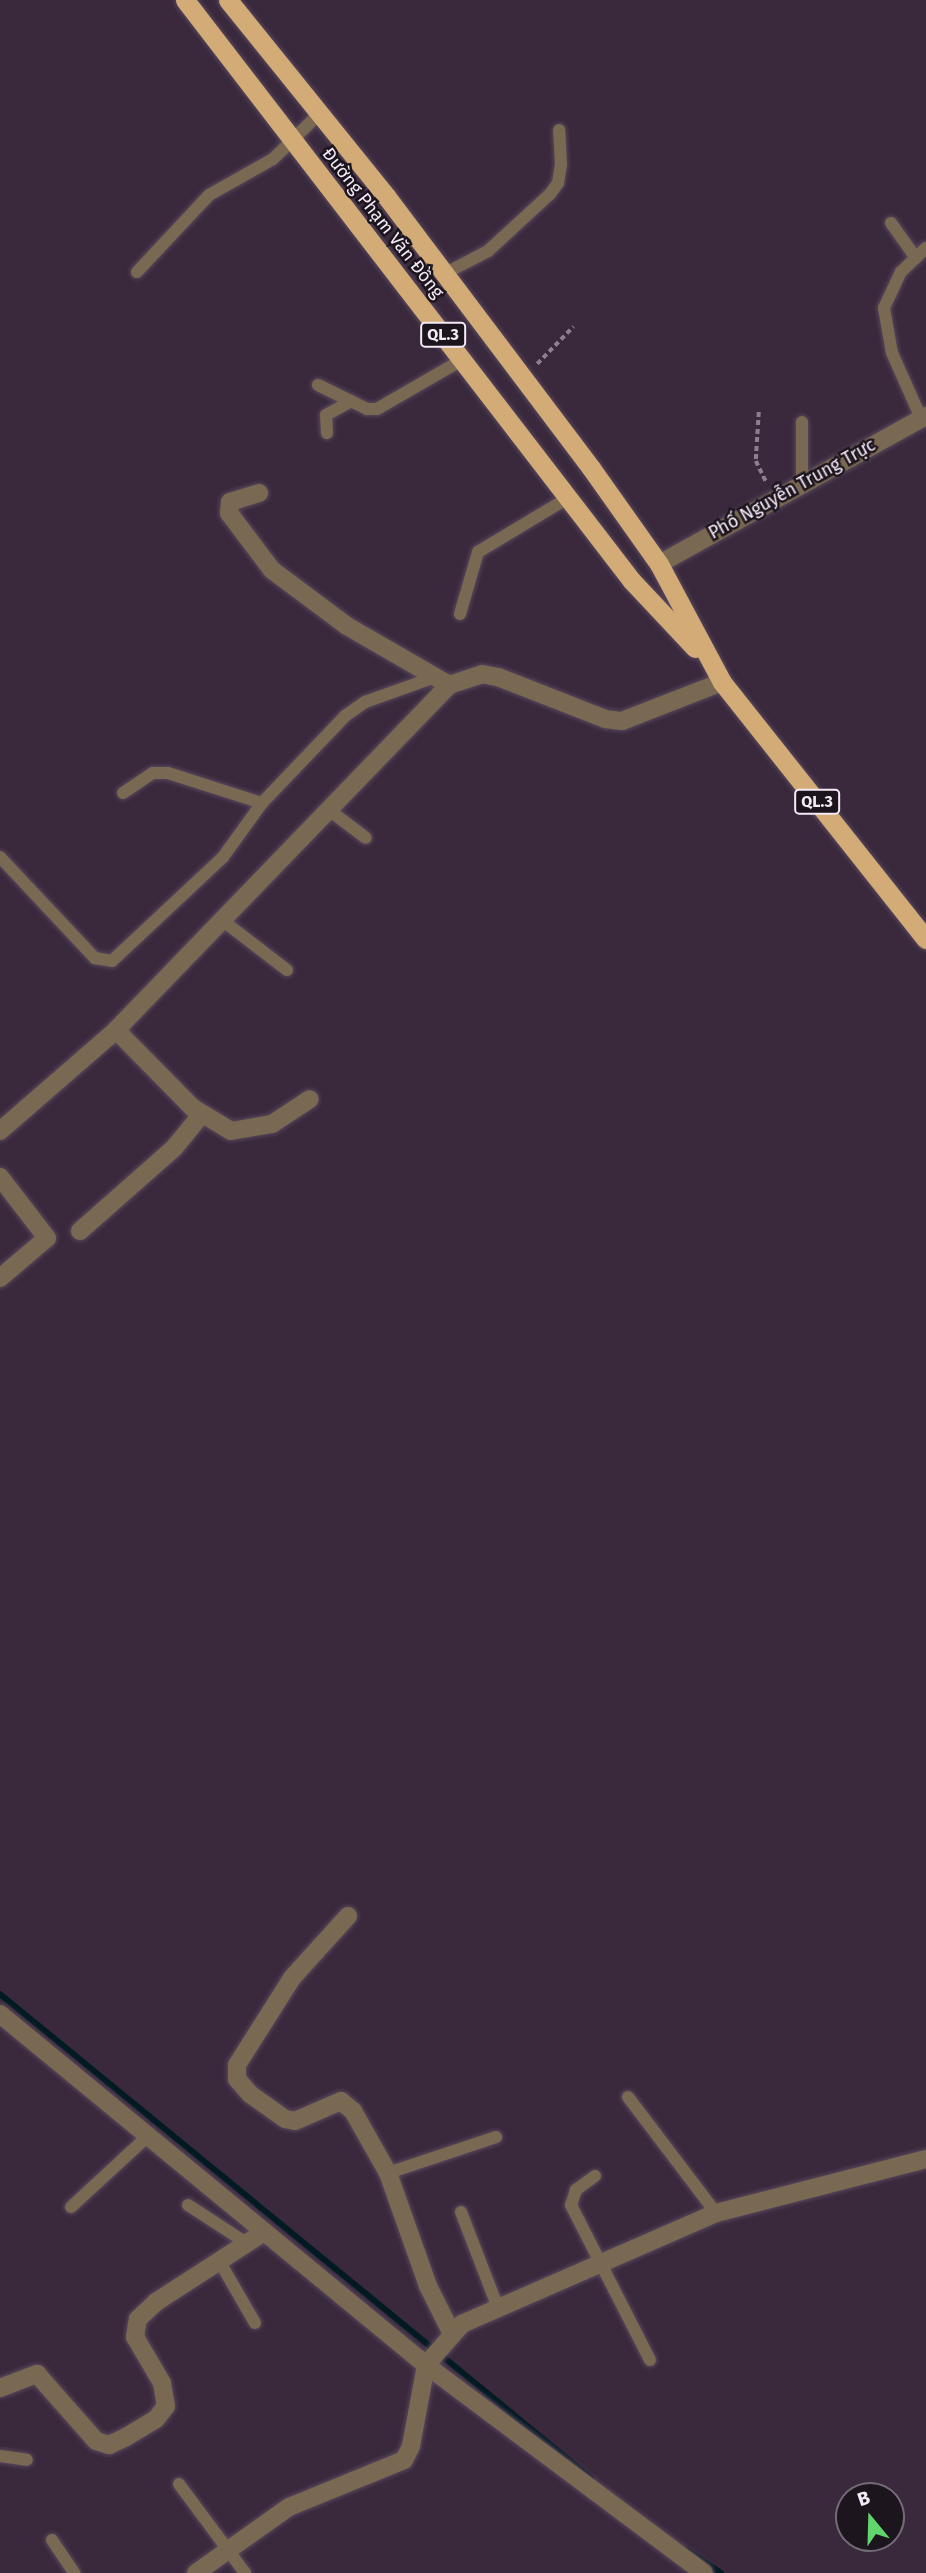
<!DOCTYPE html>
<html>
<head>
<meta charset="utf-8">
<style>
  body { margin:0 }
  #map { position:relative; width:926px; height:2573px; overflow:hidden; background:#3a293d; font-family:"Fira Sans",sans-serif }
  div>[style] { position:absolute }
  .stream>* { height:6px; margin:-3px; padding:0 3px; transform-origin:3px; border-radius:3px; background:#021b23 }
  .path>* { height:3.5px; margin-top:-1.75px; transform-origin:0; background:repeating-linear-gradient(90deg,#8d7f90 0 5px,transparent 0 8.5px) }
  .roads { filter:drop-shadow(0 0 2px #58485b) drop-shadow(0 0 2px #58485b) }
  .service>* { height:12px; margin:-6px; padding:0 6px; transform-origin:6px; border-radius:6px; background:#7a6952 }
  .minor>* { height:18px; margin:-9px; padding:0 9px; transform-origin:9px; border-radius:9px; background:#7a6952 }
  .trunk>* { height:19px; margin:-9.5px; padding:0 9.5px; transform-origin:9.5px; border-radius:9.5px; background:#d2ab76 }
  span { translate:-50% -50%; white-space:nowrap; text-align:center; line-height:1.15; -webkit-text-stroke:5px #1d151e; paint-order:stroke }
  .shield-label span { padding:2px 5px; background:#1d151e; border:2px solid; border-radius:5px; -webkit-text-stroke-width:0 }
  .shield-label { font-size:16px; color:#f5eaf7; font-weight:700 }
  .street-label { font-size:18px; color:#f5eaf7 }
  .north { position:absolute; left:835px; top:2482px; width:70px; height:70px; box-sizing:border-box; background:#1d151e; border:2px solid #736a75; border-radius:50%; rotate:341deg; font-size:19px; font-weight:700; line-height:28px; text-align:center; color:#f5eaf7 }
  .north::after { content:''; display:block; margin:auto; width:24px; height:32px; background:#5fd56b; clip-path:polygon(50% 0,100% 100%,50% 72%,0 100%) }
</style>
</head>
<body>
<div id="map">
  <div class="stream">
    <i style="left:0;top:1994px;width:764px;rotate:39.32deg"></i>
    <i style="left:687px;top:2550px;width:41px;rotate:34.1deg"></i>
  </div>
  <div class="path">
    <i style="left:537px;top:364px;width:52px;rotate:-45.8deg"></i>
    <i style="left:759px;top:412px;width:49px;rotate:93.5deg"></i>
    <i style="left:756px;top:461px;width:25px;rotate:64deg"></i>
  </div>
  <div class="roads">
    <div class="service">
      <i style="left:891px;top:223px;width:43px;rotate:54.5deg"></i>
      <i style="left:137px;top:272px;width:105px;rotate:-46.9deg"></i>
      <i style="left:209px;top:195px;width:73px;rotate:-29.4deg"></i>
      <i style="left:273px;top:159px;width:66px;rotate:-44.4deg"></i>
      <i style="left:444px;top:274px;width:50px;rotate:-27.6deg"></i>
      <i style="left:488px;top:251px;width:84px;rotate:-42.6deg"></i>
      <i style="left:550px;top:194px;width:14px;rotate:-54deg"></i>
      <i style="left:558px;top:183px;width:18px;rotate:-81deg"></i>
      <i style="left:561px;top:165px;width:35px;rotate:-93deg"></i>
      <i style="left:318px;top:385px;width:55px;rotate:26.1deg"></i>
      <i style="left:367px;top:409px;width:10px"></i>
      <i style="left:377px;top:409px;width:98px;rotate:-30deg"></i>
      <i style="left:921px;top:418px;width:71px;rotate:-114deg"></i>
      <i style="left:892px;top:353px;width:46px;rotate:-100.1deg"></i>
      <i style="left:884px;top:308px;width:40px;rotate:-65deg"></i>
      <i style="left:901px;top:272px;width:35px;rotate:-44deg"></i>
      <i style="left:327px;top:433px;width:18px;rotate:-93deg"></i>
      <i style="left:326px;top:415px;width:29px;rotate:-29deg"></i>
      <i style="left:802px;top:483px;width:61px;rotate:-90deg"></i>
      <i style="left:460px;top:614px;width:65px;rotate:-73.8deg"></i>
      <i style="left:478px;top:552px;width:105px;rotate:-31deg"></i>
      <i style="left:123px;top:793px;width:36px;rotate:-34deg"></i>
      <i style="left:153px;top:773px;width:15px"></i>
      <i style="left:168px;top:773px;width:99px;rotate:17.7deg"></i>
      <i style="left:329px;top:810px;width:46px;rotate:37.1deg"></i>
      <i style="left:0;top:857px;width:139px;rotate:46.8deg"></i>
      <i style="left:95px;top:958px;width:17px;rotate:10deg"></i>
      <i style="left:112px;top:961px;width:152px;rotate:-43.1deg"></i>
      <i style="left:223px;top:857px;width:67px;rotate:-54.2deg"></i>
      <i style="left:262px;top:803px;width:120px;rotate:-46.3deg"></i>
      <i style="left:345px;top:716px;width:24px;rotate:-35deg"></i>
      <i style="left:365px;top:702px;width:74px;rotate:-19.7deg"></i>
      <i style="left:222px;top:920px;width:82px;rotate:37.6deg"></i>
      <i style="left:628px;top:2097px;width:146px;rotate:52.8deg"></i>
      <i style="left:388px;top:2173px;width:114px;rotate:-18.4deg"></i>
      <i style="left:595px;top:2176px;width:24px;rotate:144deg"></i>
      <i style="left:576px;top:2190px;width:16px;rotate:108deg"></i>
      <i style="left:571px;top:2205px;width:174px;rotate:63deg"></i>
      <i style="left:188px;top:2205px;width:72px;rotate:33deg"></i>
      <i style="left:71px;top:2207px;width:105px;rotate:-42.7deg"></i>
      <i style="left:461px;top:2212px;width:103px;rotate:68.9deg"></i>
      <i style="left:221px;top:2264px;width:68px;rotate:60deg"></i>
      <i style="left:0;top:2456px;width:27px;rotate:8deg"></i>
      <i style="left:179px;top:2484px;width:111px;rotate:53.4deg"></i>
      <i style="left:52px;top:2540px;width:40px;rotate:56deg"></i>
    </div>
    <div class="minor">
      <i style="left:259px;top:493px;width:30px;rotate:163deg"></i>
      <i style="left:230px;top:502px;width:11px;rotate:95deg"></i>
      <i style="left:229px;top:513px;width:71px;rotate:53deg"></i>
      <i style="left:272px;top:570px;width:94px;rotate:36.7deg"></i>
      <i style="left:347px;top:626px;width:118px;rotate:30deg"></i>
      <i style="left:659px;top:564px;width:305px;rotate:-29deg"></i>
      <i style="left:116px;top:1030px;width:110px;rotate:45.4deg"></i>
      <i style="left:193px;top:1108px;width:44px;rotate:31.2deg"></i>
      <i style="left:231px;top:1131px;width:42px;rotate:-9.7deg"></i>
      <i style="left:272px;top:1124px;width:45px;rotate:-33.3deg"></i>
      <i style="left:0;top:1131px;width:154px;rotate:-41deg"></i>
      <i style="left:116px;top:1030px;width:479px;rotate:-46deg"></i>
      <i style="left:449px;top:685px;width:35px;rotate:-18deg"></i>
      <i style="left:482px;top:674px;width:16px;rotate:11deg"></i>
      <i style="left:498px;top:677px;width:115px;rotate:21.4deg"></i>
      <i style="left:605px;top:719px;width:17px;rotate:7deg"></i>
      <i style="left:622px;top:721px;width:107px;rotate:-21.3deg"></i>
      <i style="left:0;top:1177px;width:77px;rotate:52.4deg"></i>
      <i style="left:47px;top:1238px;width:62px;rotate:139.6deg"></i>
      <i style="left:80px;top:1231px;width:125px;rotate:-41.4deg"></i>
      <i style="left:174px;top:1148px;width:44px;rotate:-50.5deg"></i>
      <i style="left:348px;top:1916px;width:84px;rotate:132.1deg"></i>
      <i style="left:292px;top:1978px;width:103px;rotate:122.3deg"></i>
      <i style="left:237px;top:2065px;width:14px;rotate:90deg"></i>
      <i style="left:237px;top:2079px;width:20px;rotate:49deg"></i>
      <i style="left:250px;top:2094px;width:43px;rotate:35.5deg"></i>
      <i style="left:285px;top:2119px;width:10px;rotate:11deg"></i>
      <i style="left:295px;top:2121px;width:50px;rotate:-23.5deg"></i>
      <i style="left:341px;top:2101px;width:16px;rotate:40deg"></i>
      <i style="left:353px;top:2111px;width:71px;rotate:60.6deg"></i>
      <i style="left:388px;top:2173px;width:120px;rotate:70.5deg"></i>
      <i style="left:428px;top:2286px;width:51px;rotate:63.4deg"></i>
      <i style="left:0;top:2014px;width:552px;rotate:39.49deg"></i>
      <i style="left:426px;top:2365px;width:347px;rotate:36.8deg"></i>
      <i style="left:0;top:2388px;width:40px;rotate:-21deg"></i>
      <i style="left:37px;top:2374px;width:89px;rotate:48.6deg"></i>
      <i style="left:96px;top:2441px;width:14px;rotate:17deg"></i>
      <i style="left:109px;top:2445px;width:19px;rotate:-25deg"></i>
      <i style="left:126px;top:2437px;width:35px;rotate:-31deg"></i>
      <i style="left:156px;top:2419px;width:16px;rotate:-52deg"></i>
      <i style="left:166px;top:2406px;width:23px;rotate:-100deg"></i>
      <i style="left:162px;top:2383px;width:53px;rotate:-120.4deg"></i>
      <i style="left:135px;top:2337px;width:18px;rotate:-81deg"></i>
      <i style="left:138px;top:2319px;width:25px;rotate:-43deg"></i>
      <i style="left:156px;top:2302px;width:129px;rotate:-32.9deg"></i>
      <i style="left:196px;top:2573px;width:114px;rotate:-35.4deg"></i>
      <i style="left:289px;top:2507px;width:124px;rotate:-22.2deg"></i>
      <i style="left:404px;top:2460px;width:16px;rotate:-63deg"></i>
      <i style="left:411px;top:2446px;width:82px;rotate:-79.5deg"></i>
      <i style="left:426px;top:2365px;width:55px;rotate:-48.7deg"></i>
      <i style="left:462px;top:2324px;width:277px;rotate:-23.6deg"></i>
      <i style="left:716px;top:2213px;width:217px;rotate:-14.4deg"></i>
    </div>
    <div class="trunk">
      <i style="left:185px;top:0;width:733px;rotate:52.43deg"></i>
      <i style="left:632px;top:581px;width:92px;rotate:46.8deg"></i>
      <i style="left:228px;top:0;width:252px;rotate:51.1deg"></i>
      <i style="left:386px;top:196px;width:341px;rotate:53deg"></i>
      <i style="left:591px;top:468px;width:118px;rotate:54.7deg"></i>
      <i style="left:659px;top:564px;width:134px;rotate:61.9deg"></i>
      <i style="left:722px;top:682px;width:328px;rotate:51.6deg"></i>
    </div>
  </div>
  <div class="shield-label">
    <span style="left:443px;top:335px">QL.3</span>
    <span style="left:817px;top:802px">QL.3</span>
  </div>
  <div class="street-label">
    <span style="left:383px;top:223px;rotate:52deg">Đường Phạm Văn Đồng</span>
    <span style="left:792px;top:489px;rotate:-29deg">Phố Nguyễn Trung Trực</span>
  </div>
  <div class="north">B</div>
</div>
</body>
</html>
